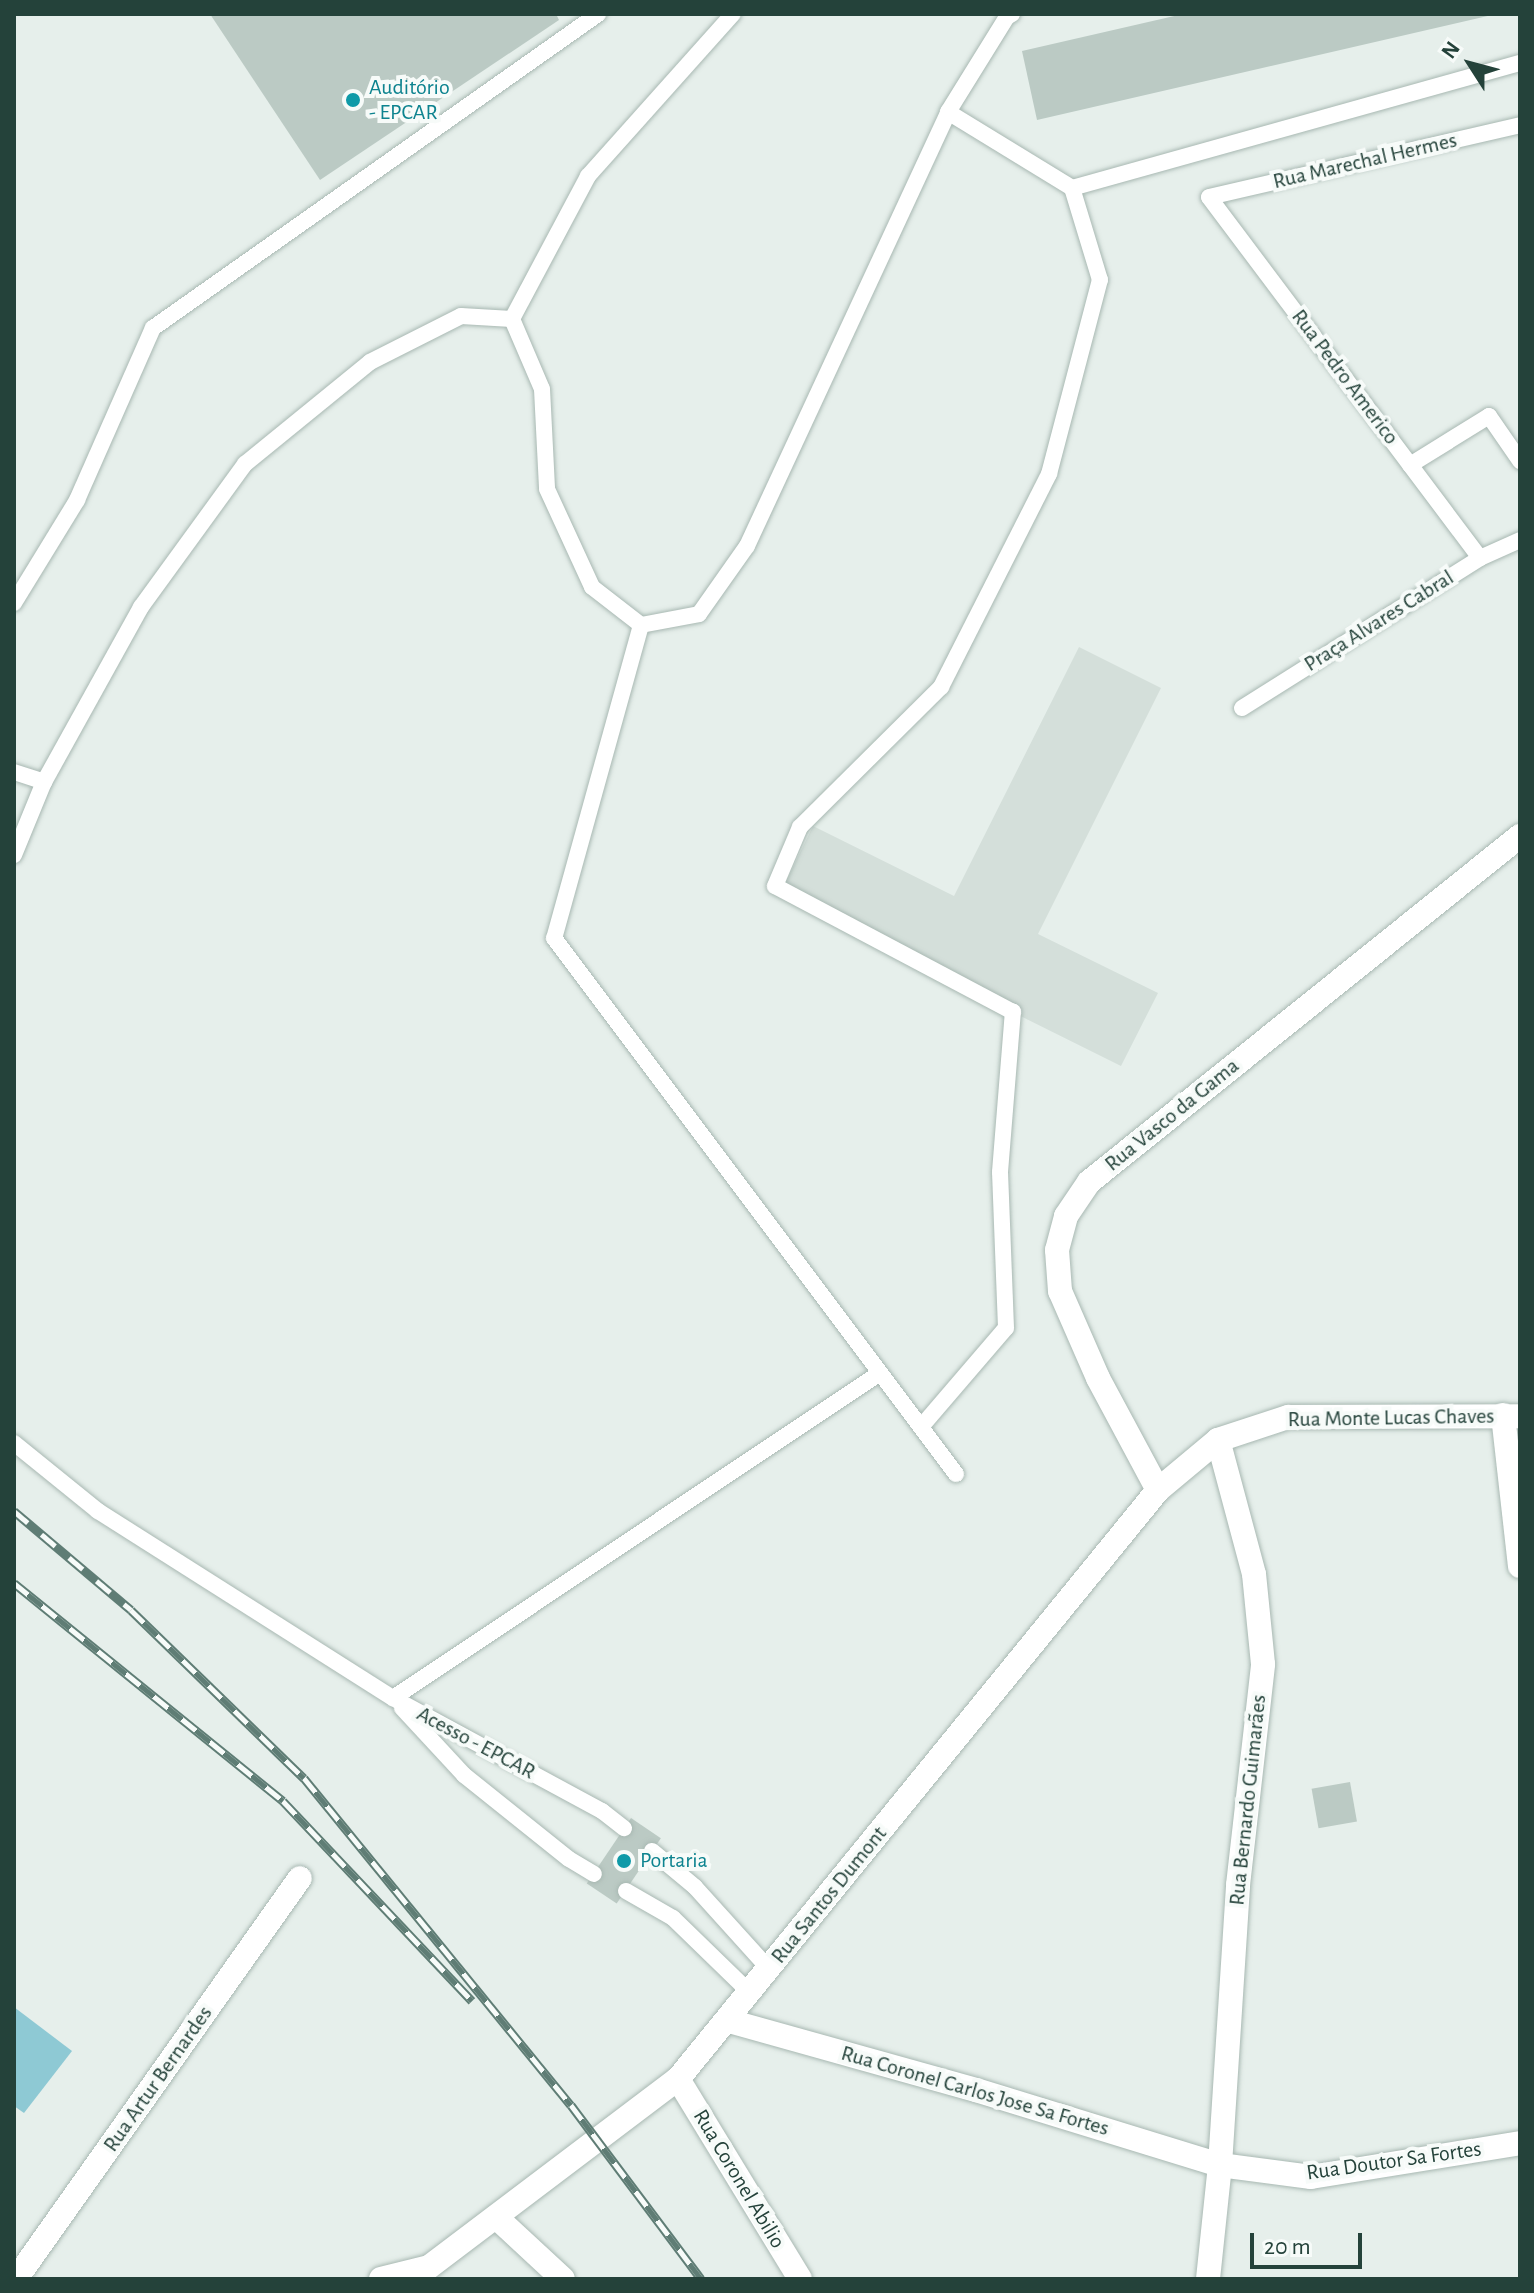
<!DOCTYPE html>
<html>
<head>
<meta charset="utf-8">
<style>
  body { margin:0 }
  #map { position:relative; width:1534px; height:2293px; overflow:hidden; background:#e6efeb; font-family:"Alegreya Sans",sans-serif }
  div>[style] { position:absolute }
  .built>* { inset:0; background:#d4dfda }
  .water>* { inset:0; background:#8ec9d4 }
  .building>* { inset:0; background:#bbcac4; transform-origin:0 0 }
  .roads { filter:drop-shadow(0 0 2px #a8b8b2) drop-shadow(0 0 2px #a8b8b2) }
  .service>* { height:16px; margin:-8px; padding:0 8px; transform-origin:8px; border-radius:8px; background:#fff }
  .minor>* { height:24px; margin:-12px; padding:0 12px; transform-origin:12px; border-radius:12px; background:#fff }
  .rail>* { height:9px; margin-top:-4.5px; transform-origin:0; background:repeating-linear-gradient(90deg,#f7fbf9 0 18px,#5f7d75 0 36px); box-sizing:border-box; border-block:2px solid #5f7d75 }
  .dots>* { width:22px; height:22px; translate:-50% -50%; box-sizing:border-box; border:4px solid #f7fbf9; border-radius:50% }
  span { translate:-50% -50%; white-space:nowrap; text-align:center; line-height:1.15; -webkit-text-stroke:8px #f7fbf9; paint-order:stroke }
  .culture-label { font-size:22px; color:#0d838f }
  .left { translate:0 -50%; text-align:left }
  .street-label { font-size:22px; color:#24423a }
  .frame { position:absolute; inset:0; border:16px solid #24423a; pointer-events:none }
  .north { position:absolute; left:1430px; top:24px; width:80px; height:80px; -webkit-text-stroke:6px #f7fbf9; paint-order:stroke; rotate:306deg; font-size:22px; font-weight:700; line-height:32px; text-align:center; color:#24423a }
  .north::after { content:''; display:block; margin:auto; width:28px; height:36px; background:#24423a; clip-path:polygon(50% 0,100% 100%,50% 72%,0 100%) }
  .scale { position:absolute; left:1250px; top:2233px; width:112px; height:36px; box-sizing:border-box; border:4px solid #24423a; border-top:0; padding-left:10px; font-size:24px; line-height:28px; white-space:nowrap; color:#24423a; -webkit-text-stroke:6px #f7fbf9; paint-order:stroke }
</style>
</head>
<body>
<div id="map">
  <div class="built">
    <i style="clip-path:polygon(1079px 647px,1161px 688px,1038px 934px,1158px 993px,1121px 1066px,779px 896px,813px 826px,954px 896px)"></i>
  </div>
  <div class="water">
    <i style="clip-path:polygon(14px 2007px,72px 2051px,24px 2113px,14px 2106px)"></i>
  </div>
  <div class="building">
    <i style="clip-path:polygon(210px 14px,556px 14px,559px 20px,320px 180px)"></i>
    <i style="clip-path:polygon(1183px 14px,1492px 14px,1492px 15px,1037px 120px,1022px 51px)"></i>
    <i style="left:1350px;top:1782px;width:40px;height:39px;rotate:80deg"></i>
    <i style="left:631px;top:1818px;width:36px;height:79px;rotate:34deg"></i>
  </div>
  <div class="roads">
    <div class="service">
      <i style="left:948px;top:112px;width:145px;rotate:31.5deg"></i>
      <i style="left:512px;top:319px;width:162px;rotate:-62deg"></i>
      <i style="left:588px;top:176px;width:217px;rotate:-48.2deg"></i>
      <i style="left:1410px;top:465px;width:93px;rotate:-31.8deg"></i>
      <i style="left:1489px;top:416px;width:55px;rotate:55.4deg"></i>
      <i style="left:1480px;top:558px;width:451px;rotate:-126.9deg"></i>
      <i style="left:1209px;top:197px;width:319px;rotate:-13deg"></i>
      <i style="left:14px;top:603px;width:121px;rotate:-58.5deg"></i>
      <i style="left:77px;top:500px;width:188px;rotate:-66.2deg"></i>
      <i style="left:153px;top:328px;width:545px;rotate:-35.21deg"></i>
      <i style="left:641px;top:625px;width:325px;rotate:105.5deg"></i>
      <i style="left:554px;top:938px;width:670px;rotate:53.13deg"></i>
      <i style="left:1242px;top:708px;width:281px;rotate:-32.2deg"></i>
      <i style="left:1480px;top:558px;width:44px;rotate:-24.2deg"></i>
      <i style="left:14px;top:772px;width:32px;rotate:18deg"></i>
      <i style="left:14px;top:855px;width:79px;rotate:-67.7deg"></i>
      <i style="left:44px;top:782px;width:200px;rotate:-61deg"></i>
      <i style="left:141px;top:607px;width:177px;rotate:-54deg"></i>
      <i style="left:245px;top:464px;width:161px;rotate:-39.2deg"></i>
      <i style="left:370px;top:362px;width:102px;rotate:-26.8deg"></i>
      <i style="left:461px;top:316px;width:51px;rotate:3.4deg"></i>
      <i style="left:512px;top:319px;width:76px;rotate:66.8deg"></i>
      <i style="left:542px;top:389px;width:100px;rotate:87.1deg"></i>
      <i style="left:547px;top:489px;width:108px;rotate:65.3deg"></i>
      <i style="left:592px;top:587px;width:62px;rotate:37.8deg"></i>
      <i style="left:641px;top:625px;width:59px;rotate:-10.7deg"></i>
      <i style="left:699px;top:614px;width:83px;rotate:-54.8deg"></i>
      <i style="left:747px;top:546px;width:478px;rotate:-65.1deg"></i>
      <i style="left:948px;top:112px;width:112px;rotate:-58.2deg"></i>
      <i style="left:1007px;top:17px;width:6px;rotate:-31deg"></i>
      <i style="left:921px;top:1427px;width:130px;rotate:-49.4deg"></i>
      <i style="left:1006px;top:1328px;width:156px;rotate:-92.2deg"></i>
      <i style="left:1000px;top:1172px;width:161px;rotate:-85.4deg"></i>
      <i style="left:1013px;top:1012px;width:269px;rotate:-152.1deg"></i>
      <i style="left:775px;top:886px;width:64px;rotate:-67deg"></i>
      <i style="left:800px;top:827px;width:199px;rotate:-44.8deg"></i>
      <i style="left:941px;top:687px;width:239px;rotate:-63.1deg"></i>
      <i style="left:1049px;top:474px;width:201px;rotate:-75.3deg"></i>
      <i style="left:1100px;top:280px;width:96px;rotate:-106.9deg"></i>
      <i style="left:1072px;top:188px;width:465px;rotate:-15.6deg"></i>
      <i style="left:14px;top:1443px;width:108px;rotate:39deg"></i>
      <i style="left:98px;top:1511px;width:349px;rotate:32.4deg"></i>
      <i style="left:393px;top:1698px;width:238px;rotate:28.4deg"></i>
      <i style="left:602px;top:1811px;width:28px;rotate:38deg"></i>
      <i style="left:393px;top:1698px;width:585px;rotate:-33.72deg"></i>
      <i style="left:402px;top:1708px;width:91px;rotate:47.2deg"></i>
      <i style="left:464px;top:1775px;width:134px;rotate:38.7deg"></i>
      <i style="left:569px;top:1859px;width:29px;rotate:31deg"></i>
      <i style="left:652px;top:1851px;width:56px;rotate:39.9deg"></i>
      <i style="left:695px;top:1887px;width:110px;rotate:47.9deg"></i>
      <i style="left:626px;top:1891px;width:54px;rotate:29.9deg"></i>
      <i style="left:673px;top:1918px;width:107px;rotate:44.2deg"></i>
    </div>
    <div class="minor">
      <i style="left:1503px;top:1415px;width:152px;rotate:83.6deg"></i>
      <i style="left:1158px;top:1490px;width:127px;rotate:-118.2deg"></i>
      <i style="left:1098px;top:1378px;width:95px;rotate:-113.6deg"></i>
      <i style="left:1060px;top:1291px;width:41px;rotate:-94.2deg"></i>
      <i style="left:1057px;top:1250px;width:35px;rotate:-75deg"></i>
      <i style="left:1066px;top:1216px;width:41px;rotate:-55.9deg"></i>
      <i style="left:1089px;top:1182px;width:553px;rotate:-38.76deg"></i>
      <i style="left:729px;top:2021px;width:256px;rotate:15.6deg"></i>
      <i style="left:976px;top:2090px;width:255px;rotate:17.1deg"></i>
      <i style="left:1220px;top:2165px;width:92px;rotate:7.5deg"></i>
      <i style="left:1311px;top:2177px;width:212px;rotate:-9.2deg"></i>
      <i style="left:678px;top:2079px;width:234px;rotate:58.6deg"></i>
      <i style="left:496px;top:2217px;width:91px;rotate:42.8deg"></i>
      <i style="left:16px;top:2279px;width:491px;rotate:-54.7deg"></i>
      <i style="left:381px;top:2279px;width:49px;rotate:-14deg"></i>
      <i style="left:429px;top:2267px;width:312px;rotate:-37.1deg"></i>
      <i style="left:678px;top:2079px;width:760px;rotate:-50.82deg"></i>
      <i style="left:1158px;top:1490px;width:78px;rotate:-39.8deg"></i>
      <i style="left:1218px;top:1440px;width:74px;rotate:-18.2deg"></i>
      <i style="left:1288px;top:1417px;width:232px;rotate:-0.2deg"></i>
      <i style="left:1208px;top:2279px;width:115px;rotate:-84deg"></i>
      <i style="left:1220px;top:2165px;width:281px;rotate:-86.3deg"></i>
      <i style="left:1238px;top:1885px;width:222px;rotate:-83.5deg"></i>
      <i style="left:1263px;top:1664px;width:90px;rotate:-95.7deg"></i>
      <i style="left:1254px;top:1574px;width:139px;rotate:-105deg"></i>
    </div>
  </div>
  <div class="rail">
    <i style="left:14px;top:1511px;width:153px;rotate:40.2deg"></i>
    <i style="left:131px;top:1610px;width:241px;rotate:44.2deg"></i>
    <i style="left:304px;top:1778px;width:422px;rotate:50.8deg"></i>
    <i style="left:571px;top:2105px;width:217px;rotate:53.2deg"></i>
    <i style="left:14px;top:1583px;width:346px;rotate:39deg"></i>
    <i style="left:283px;top:1801px;width:275px;rotate:46.6deg"></i>
  </div>
  <div class="dots">
    <i style="left:353px;top:100px;background:#0f9aa8"></i>
    <i style="left:624px;top:1861px;background:#0f9aa8"></i>
  </div>
  <div class="culture-label">
    <span class="left" style="left:369px;top:100px">Auditório<br>- EPCAR</span>
    <span class="left" style="left:640px;top:1861px">Portaria</span>
  </div>
  <div class="street-label">
    <span style="left:1365px;top:161px;rotate:-13deg">Rua Marechal Hermes</span>
    <span style="left:1345px;top:377px;rotate:53deg">Rua Pedro Americo</span>
    <span style="left:1379px;top:621px;rotate:-32deg">Praça Alvares Cabral</span>
    <span style="left:1172px;top:1115px;rotate:-39deg">Rua Vasco da Gama</span>
    <span style="left:1391px;top:1418px;rotate:-1deg">Rua Monte Lucas Chaves</span>
    <span style="left:476px;top:1743px;rotate:28deg">Acesso - EPCAR</span>
    <span style="left:1248px;top:1800px;rotate:-84deg">Rua Bernardo Guimarães</span>
    <span style="left:829px;top:1895px;rotate:-51deg">Rua Santos Dumont</span>
    <span style="left:158px;top:2079px;rotate:-55deg">Rua Artur Bernardes</span>
    <span style="left:975px;top:2091px;rotate:16deg">Rua Coronel Carlos Jose Sa Fortes</span>
    <span style="left:1394px;top:2161px;rotate:-8deg">Rua Doutor Sa Fortes</span>
    <span style="left:739px;top:2179px;rotate:59deg">Rua Coronel Abilio</span>
  </div>
  <div class="frame"></div>
  <div class="north">N</div>
  <div class="scale">20 m</div>
</div>
</body>
</html>
